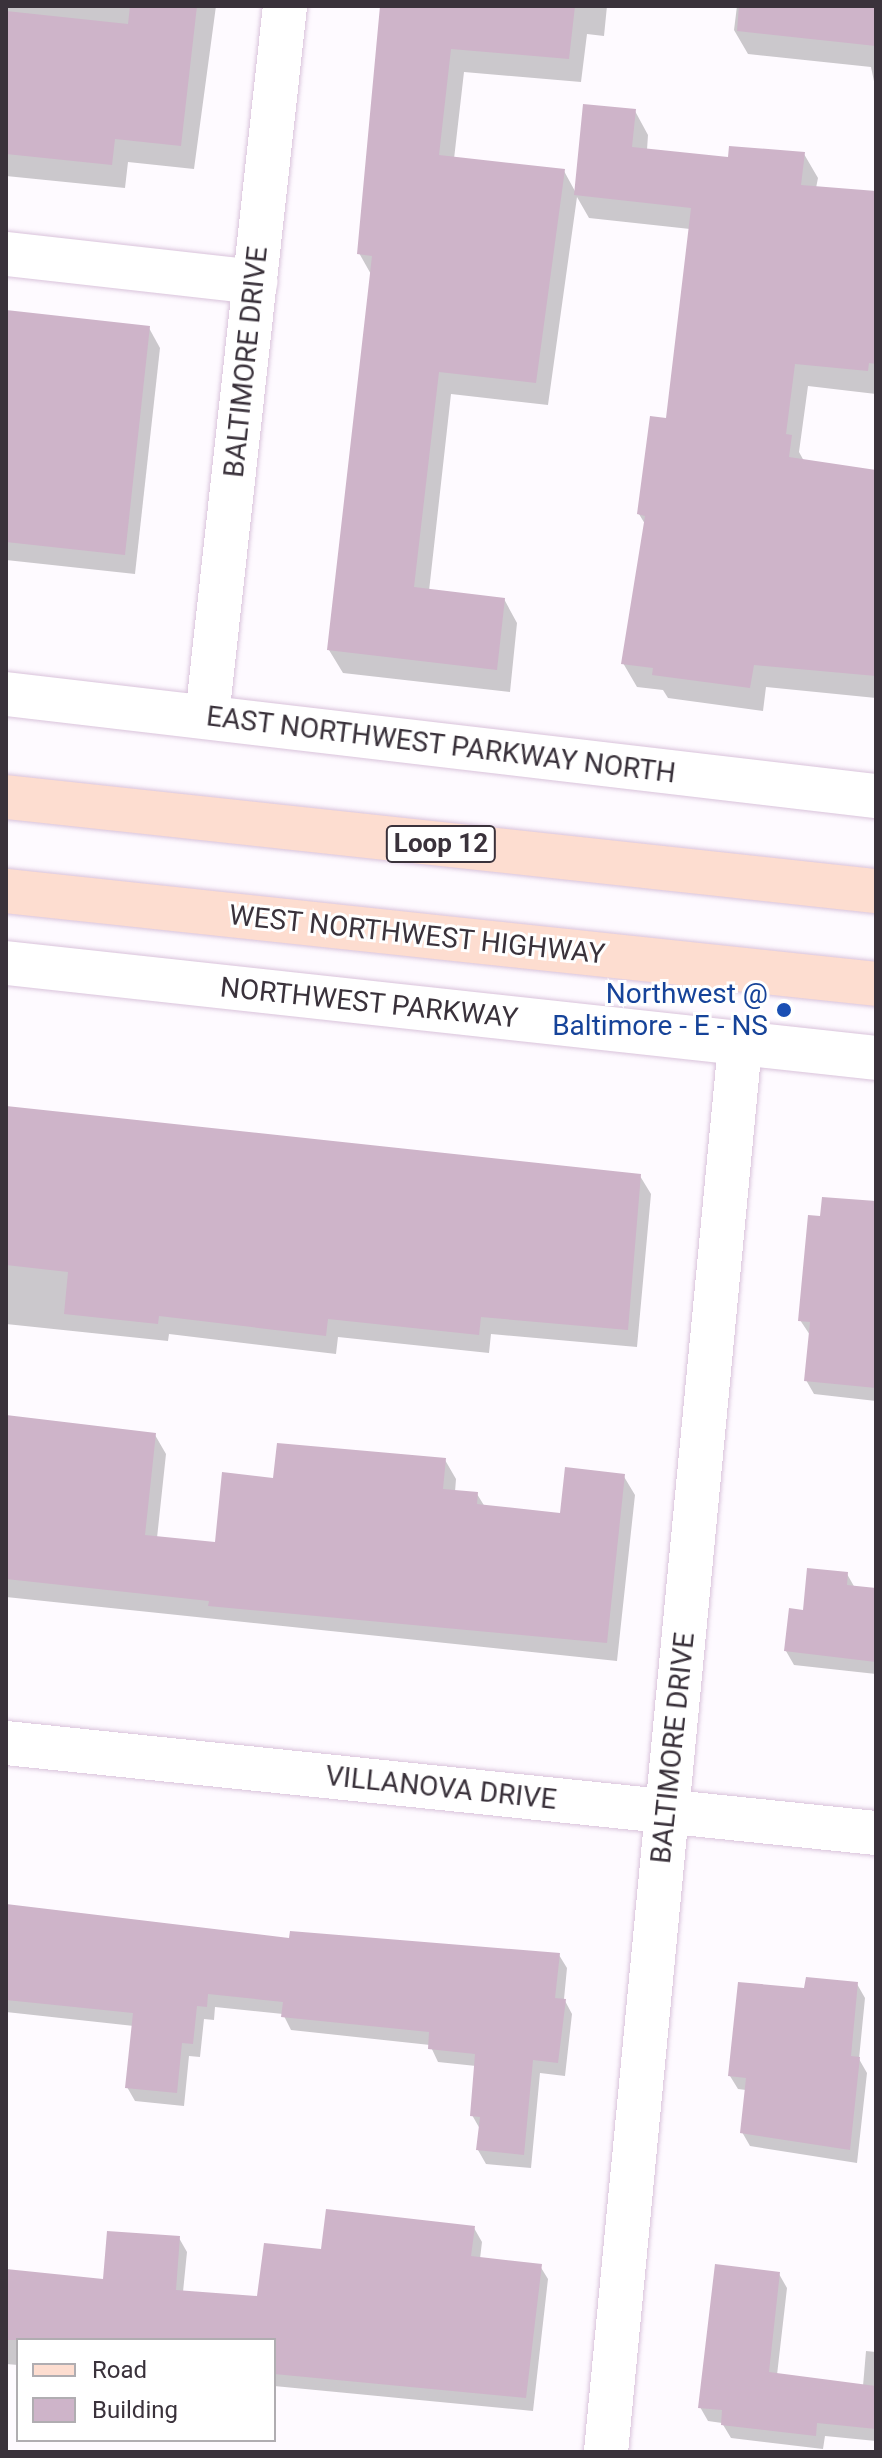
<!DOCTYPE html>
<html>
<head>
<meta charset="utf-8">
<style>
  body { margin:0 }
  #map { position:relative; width:882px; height:2458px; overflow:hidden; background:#fefaff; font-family:Roboto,sans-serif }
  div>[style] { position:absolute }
  .shadow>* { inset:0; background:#0003 }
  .building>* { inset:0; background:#ceb4c9 }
  .roads { filter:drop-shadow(0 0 2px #d9c3db) drop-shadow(0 0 2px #d9c3db) }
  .minor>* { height:44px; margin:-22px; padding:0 22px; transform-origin:22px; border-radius:22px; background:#fff }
  .major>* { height:44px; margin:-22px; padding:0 22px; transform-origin:22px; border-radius:22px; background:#fdddd0 }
  .dots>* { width:22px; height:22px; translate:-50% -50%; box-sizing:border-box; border:4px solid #fff; border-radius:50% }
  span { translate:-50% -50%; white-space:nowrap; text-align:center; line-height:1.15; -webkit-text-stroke:6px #fff; paint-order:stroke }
  .shield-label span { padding:2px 6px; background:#fff; border:2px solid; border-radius:6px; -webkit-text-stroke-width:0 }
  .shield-label { font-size:26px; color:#3a323b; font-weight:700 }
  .street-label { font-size:28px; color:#3a323b }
  .transit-label { font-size:28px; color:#164399 }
  .right { translate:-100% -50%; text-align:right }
  .frame { position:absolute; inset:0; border:8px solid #3a323b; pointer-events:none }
  .legend { position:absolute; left:16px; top:2338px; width:260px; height:104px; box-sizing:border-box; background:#fff; border:2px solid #b0adb1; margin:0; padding:10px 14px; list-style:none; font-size:24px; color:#3a323b }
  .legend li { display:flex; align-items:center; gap:16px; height:40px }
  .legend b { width:40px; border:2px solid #b0adb1 }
</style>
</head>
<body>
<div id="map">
  <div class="shadow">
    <i style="clip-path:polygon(6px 6px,216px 6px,194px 169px,128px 162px,125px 188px,6px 176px)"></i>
    <i style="clip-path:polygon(384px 6px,607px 6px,604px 36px,587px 34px,581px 82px,464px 72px,454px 159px,564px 171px,576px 193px,635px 111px,648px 135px,647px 150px,730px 159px,804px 154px,818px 178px,816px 188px,876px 193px,876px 394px,808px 386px,799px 452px,804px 461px,876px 472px,876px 698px,766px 687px,763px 711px,668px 698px,663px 690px,637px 687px,623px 663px,645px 524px,639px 514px,667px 420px,690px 229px,589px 218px,577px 197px,548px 405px,451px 394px,429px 591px,504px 599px,517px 623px,510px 692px,343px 673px,329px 650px,372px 276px,359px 253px)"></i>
    <i style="clip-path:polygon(737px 6px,876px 6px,876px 91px,871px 67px,748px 54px,734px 30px)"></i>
    <i style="clip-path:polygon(6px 312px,149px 328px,160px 348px,135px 574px,6px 560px)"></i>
    <i style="clip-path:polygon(6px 1107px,640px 1176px,651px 1194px,637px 1347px,491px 1334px,489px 1353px,338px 1337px,336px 1354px,169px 1334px,168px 1341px,6px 1324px)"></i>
    <i style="clip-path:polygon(876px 1204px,876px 1401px,814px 1394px,806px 1380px,810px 1335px,800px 1320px,822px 1218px)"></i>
    <i style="clip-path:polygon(6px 1418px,155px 1435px,166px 1454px,157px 1538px,216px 1544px,445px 1460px,456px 1479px,455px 1492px,477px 1494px,485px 1507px,562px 1515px,623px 1475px,635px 1495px,617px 1661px,6px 1597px)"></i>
    <i style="clip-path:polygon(847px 1574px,855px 1588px,876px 1590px,876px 1674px,794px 1665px,786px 1651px,804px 1612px)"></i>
    <i style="clip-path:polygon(6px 1907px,291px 1940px,559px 1955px,567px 1968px,564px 1999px,572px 2014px,565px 2076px,540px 2073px,531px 2168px,486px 2164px,478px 2150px,480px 2129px,472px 2115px,476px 2066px,438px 2062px,430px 2045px,291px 2030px,283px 2014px,215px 2007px,214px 2020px,204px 2019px,200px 2057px,189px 2056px,184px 2106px,135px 2101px,127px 2087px,134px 2026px,6px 2012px)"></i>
    <i style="clip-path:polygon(857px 1984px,865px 1998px,859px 2059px,867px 2073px,857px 2163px,750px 2146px,742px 2132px,746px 2090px,738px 2089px,730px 2076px,806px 1991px)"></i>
    <i style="clip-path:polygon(474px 2228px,482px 2242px,480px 2259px,540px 2266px,548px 2279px,533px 2411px,274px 2386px,274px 2340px,18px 2340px,18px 2365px,6px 2364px,6px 2271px,105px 2281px,179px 2238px,187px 2252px,183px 2292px,259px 2298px,323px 2251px)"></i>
    <i style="clip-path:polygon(779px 2274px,787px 2288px,777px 2375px,863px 2386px,866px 2351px,876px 2352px,876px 2441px,825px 2436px,823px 2449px,731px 2438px,722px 2423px,708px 2421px,700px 2407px)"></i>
  </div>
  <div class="building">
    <i style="clip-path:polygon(130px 6px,197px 6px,181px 146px,115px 139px,112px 165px,6px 154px,6px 11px,128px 24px)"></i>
    <i style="clip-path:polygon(380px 6px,575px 6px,569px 59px,451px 49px,439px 155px,565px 169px,536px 383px,439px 372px,414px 587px,505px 598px,497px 670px,327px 650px,372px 256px,357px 254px)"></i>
    <i style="clip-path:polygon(739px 6px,876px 6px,876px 46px,737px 31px)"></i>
    <i style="clip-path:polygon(583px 104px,636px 109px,632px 147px,728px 157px,729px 146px,805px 152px,801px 185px,876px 191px,876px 364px,869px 363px,868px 371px,795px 364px,786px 434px,792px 435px,789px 457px,876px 470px,876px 676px,754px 665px,750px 688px,652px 675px,653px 668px,621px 664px,645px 516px,637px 514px,650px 416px,666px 418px,691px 208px,574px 195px)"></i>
    <i style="clip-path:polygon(6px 310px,150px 326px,125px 555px,6px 542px)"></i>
    <i style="clip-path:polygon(6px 1106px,641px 1174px,628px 1330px,481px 1317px,479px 1335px,328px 1319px,326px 1336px,159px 1316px,158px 1324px,64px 1314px,68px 1272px,6px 1265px)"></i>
    <i style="clip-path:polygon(822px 1197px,876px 1201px,876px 1388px,804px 1381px,810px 1322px,798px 1321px,808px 1215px,820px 1216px)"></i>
    <i style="clip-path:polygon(6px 1415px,156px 1433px,145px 1535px,215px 1542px,222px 1472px,273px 1478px,277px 1443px,446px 1458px,443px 1489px,478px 1492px,477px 1504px,560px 1513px,565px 1467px,625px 1474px,607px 1643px,208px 1606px,209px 1601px,6px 1579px)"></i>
    <i style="clip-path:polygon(807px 1568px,848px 1572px,847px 1585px,876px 1588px,876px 1662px,784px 1651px,789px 1608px,803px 1610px)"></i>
    <i style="clip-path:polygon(6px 1904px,289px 1938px,290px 1931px,560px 1953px,555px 1998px,566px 1999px,558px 2063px,533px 2060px,524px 2155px,476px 2150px,480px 2117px,470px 2116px,475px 2054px,428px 2049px,429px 2032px,281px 2017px,283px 2002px,208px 1994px,207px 2007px,197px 2006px,193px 2044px,182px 2043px,177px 2093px,125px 2088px,133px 2013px,6px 2000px)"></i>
    <i style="clip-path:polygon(806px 1977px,858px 1982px,851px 2056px,860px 2057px,850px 2150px,740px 2133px,746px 2078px,728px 2076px,738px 1982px,804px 1988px)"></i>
    <i style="clip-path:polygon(326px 2209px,475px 2226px,471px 2256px,542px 2264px,526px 2398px,274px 2374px,274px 2340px,6px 2340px,6px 2269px,103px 2279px,107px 2231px,180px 2236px,176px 2290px,257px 2296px,264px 2243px,321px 2249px)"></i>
    <i style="clip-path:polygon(715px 2264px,780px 2272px,769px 2372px,876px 2386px,876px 2429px,817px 2423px,816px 2436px,721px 2425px,722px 2410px,698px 2408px)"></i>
  </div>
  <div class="roads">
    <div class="minor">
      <i style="left:6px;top:254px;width:251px;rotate:6.4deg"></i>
      <i style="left:6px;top:694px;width:876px;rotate:6.69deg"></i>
      <i style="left:207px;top:717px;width:715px;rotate:-83.74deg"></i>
      <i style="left:6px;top:963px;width:875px;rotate:6.23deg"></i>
      <i style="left:6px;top:1743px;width:875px;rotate:5.91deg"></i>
      <i style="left:606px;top:2452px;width:1414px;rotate:-84.56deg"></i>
    </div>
    <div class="major">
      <i style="left:6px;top:797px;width:875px;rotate:6.17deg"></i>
      <i style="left:6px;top:891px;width:875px;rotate:6.1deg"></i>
    </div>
  </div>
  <div class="dots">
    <i style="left:784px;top:1010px;background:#1a4fb4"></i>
  </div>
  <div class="shield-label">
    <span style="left:441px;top:844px">Loop 12</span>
  </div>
  <div class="street-label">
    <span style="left:246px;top:362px;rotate:-84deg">BALTIMORE DRIVE</span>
    <span style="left:441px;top:745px;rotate:7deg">EAST NORTHWEST PARKWAY NORTH</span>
    <span style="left:417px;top:935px;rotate:6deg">WEST NORTHWEST HIGHWAY</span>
    <span style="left:369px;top:1003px;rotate:6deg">NORTHWEST PARKWAY</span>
    <span style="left:673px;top:1748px;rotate:-84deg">BALTIMORE DRIVE</span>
    <span style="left:441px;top:1788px;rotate:6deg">VILLANOVA DRIVE</span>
  </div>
  <div class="transit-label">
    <span class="right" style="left:768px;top:1010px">Northwest @<br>Baltimore - E - NS</span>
  </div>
  <div class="frame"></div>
  <ul class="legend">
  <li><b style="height:10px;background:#fdddd0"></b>Road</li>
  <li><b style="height:22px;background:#ceb4c9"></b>Building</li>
  </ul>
</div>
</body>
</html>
